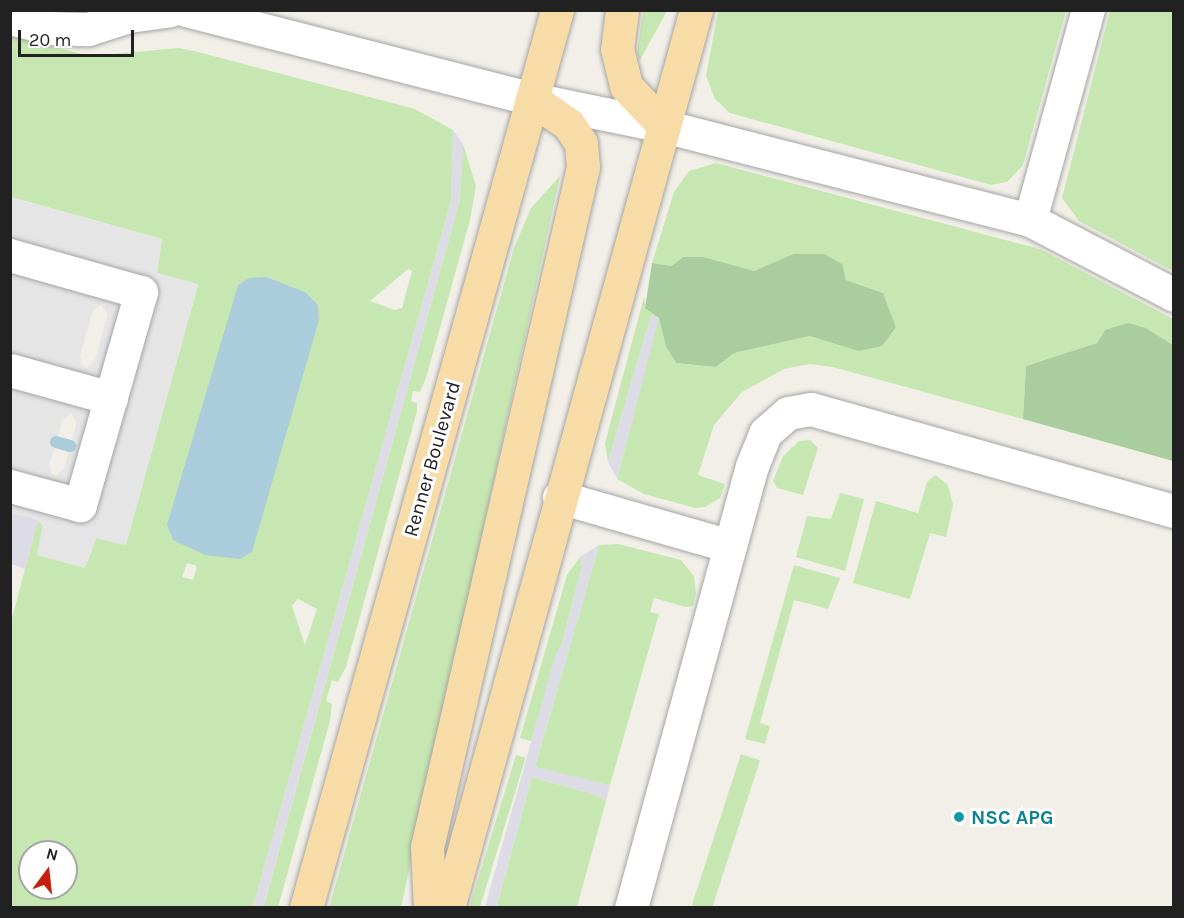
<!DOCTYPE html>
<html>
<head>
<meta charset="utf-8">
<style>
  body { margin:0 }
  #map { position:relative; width:1184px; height:918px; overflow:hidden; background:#f1efe8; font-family:Karla,sans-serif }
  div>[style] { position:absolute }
  .grass>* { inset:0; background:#c7e7b2; transform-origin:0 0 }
  .forest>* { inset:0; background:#a9cd9f }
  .parking>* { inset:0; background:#e5e5e5 }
  .plaza>* { inset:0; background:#dddce6 }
  .water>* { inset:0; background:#abccdb }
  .stream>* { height:12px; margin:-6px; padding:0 6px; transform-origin:6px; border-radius:6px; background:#abccdb }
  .roads { filter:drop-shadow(0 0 2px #a5a5a5) drop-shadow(0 0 2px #a5a5a5) }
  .minor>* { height:33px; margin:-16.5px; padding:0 16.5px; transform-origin:16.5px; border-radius:16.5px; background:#fff }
  .major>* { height:33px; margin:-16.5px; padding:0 16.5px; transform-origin:16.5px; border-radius:16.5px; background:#f7dca7 }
  .dots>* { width:16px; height:16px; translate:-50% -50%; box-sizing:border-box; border:3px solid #fff; border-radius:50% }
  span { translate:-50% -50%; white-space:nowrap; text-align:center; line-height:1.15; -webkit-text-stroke:6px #fff; paint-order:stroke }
  .street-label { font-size:20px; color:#212121 }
  .culture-label { font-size:20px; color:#0d838f; font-weight:700 }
  .left { translate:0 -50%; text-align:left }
  .frame { position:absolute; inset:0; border:12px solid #212121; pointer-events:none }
  .north { position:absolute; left:18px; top:840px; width:60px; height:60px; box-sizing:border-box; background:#fff; border:2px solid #a6a6a6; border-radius:50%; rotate:15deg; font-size:16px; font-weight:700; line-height:24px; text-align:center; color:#212121 }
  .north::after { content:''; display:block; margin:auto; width:21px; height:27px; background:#c61d0c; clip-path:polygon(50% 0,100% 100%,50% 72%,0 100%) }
  .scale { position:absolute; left:18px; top:30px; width:116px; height:27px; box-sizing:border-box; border:3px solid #212121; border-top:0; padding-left:8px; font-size:18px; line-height:21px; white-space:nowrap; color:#212121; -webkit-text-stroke:4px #fff; paint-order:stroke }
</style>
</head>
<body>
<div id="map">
  <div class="grass">
    <i style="clip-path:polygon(643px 10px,667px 11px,640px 60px,637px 55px)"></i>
    <i style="clip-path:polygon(718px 11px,718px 10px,1066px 11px,1023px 165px,1007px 182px,991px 185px,730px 113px,715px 99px,706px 76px)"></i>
    <i style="clip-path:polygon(1110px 11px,1173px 11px,1173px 271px,1079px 221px,1062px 198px)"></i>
    <i style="clip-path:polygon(evenodd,10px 36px,90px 56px,179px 48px,198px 52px,415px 109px,453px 130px,451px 201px,253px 907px,11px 907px,11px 622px,38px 520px,44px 527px,38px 555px,85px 568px,96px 538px,126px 544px,198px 285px,157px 273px,162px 239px,11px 197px,10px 36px,408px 269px,412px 271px,402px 308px,394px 310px,370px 301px,408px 269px,10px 36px,187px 563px,197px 566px,193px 580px,182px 577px,187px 563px,10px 36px,298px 599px,317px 609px,305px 645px,292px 606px,298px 599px,10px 36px,30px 852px,66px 852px,66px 888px,30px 888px,30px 852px)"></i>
    <i style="clip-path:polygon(463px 144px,476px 186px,470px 220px,426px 378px,420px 392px,413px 391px,411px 401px,417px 403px,417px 411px,346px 667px,338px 682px,332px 680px,326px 701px,332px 704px,330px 721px,278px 907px,263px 908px,460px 199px)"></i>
    <i style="clip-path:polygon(716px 163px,1040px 249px,1173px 319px,1173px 345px,1146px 328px,1105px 330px,1097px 343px,1026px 366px,1023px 419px,833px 367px,810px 364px,784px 369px,742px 392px,714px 425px,698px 475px,725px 484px,720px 498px,705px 507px,695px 508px,644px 494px,617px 479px,658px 318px,651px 316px,608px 462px,605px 443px,644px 297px,646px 308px,659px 318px,666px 347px,676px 363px,716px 367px,734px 353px,810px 336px,858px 351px,896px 327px,883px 293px,846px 280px,841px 264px,772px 264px,754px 271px,683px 257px,671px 266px,652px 263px,674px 192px,689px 171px)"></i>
    <i style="clip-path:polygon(560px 176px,401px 907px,329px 908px,514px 248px,531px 208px)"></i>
    <i style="clip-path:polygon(810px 440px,818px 448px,803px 495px,777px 488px,773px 481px,783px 456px,799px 441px)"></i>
    <i style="clip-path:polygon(935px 475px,948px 485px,953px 505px,946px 537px,930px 533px,910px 599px,853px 583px,876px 501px,918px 513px,927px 482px)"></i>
    <i style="clip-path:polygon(840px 493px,864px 499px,845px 571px,796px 557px,807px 516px,831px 519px)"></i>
    <i style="clip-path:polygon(618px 544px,681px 560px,694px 576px,696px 594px,693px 606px,686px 607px,654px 598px,650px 612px,659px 614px,610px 785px,600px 785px,535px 767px,599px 545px)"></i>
    <i style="clip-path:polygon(580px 557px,582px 566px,562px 644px,531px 741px,520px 738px,567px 575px)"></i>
    <i style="clip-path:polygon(794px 565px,840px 578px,828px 609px,794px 600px,760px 723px,770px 726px,765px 744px,745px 739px)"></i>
    <i style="left:741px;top:754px;width:20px;height:159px;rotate:18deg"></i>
    <i style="left:516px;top:755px;width:10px;height:159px;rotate:17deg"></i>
    <i style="clip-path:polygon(532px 777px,597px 795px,606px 801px,577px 907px,496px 908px)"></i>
  </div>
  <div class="forest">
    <i style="clip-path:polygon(794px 254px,824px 254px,842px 264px,846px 280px,883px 293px,896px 327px,882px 346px,858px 351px,810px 336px,734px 353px,716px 367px,676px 363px,666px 347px,659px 318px,645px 308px,652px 263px,671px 266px,683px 257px,703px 257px,754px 271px)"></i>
    <i style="clip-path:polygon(1128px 323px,1146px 328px,1173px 345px,1173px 461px,1023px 419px,1026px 366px,1097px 343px,1105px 330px)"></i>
  </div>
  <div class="parking">
    <i style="clip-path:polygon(evenodd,10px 197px,162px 239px,157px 273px,198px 284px,126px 545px,96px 538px,85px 568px,37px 555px,43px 524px,11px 512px,10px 197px,101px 305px,108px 314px,95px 360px,87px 368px,81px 365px,80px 356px,93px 310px,101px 305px,10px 197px,71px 413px,77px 422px,64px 469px,56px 476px,51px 473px,49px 465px,63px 419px,71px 413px)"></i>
  </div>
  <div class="plaza">
    <i style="clip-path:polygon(453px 130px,463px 144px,460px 199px,263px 907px,253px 907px,451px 201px)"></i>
    <i style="clip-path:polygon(651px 316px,659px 318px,617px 479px,608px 462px)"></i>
    <i style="clip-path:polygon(12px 513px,38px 520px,25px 569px,11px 564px)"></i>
    <i style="clip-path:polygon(599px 545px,535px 767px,610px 785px,606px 801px,597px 795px,532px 777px,496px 907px,485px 907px,555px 656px,562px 644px,582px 566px,580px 557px)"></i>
  </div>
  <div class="water">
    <i style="clip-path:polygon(266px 277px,305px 292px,318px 305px,319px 320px,252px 552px,240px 559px,205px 555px,173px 540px,167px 525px,238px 285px,249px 278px)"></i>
  </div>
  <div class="stream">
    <i style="left:56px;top:442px;width:15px;rotate:16deg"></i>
  </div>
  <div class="roads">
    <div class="minor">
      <i style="left:186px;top:10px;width:357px;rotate:14.4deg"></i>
      <i style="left:532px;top:99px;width:135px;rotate:11.6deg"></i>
      <i style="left:664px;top:126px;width:378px;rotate:14.4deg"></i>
      <i style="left:1030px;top:220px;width:162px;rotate:27.5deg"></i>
      <i style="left:10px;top:18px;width:41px;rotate:14deg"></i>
      <i style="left:50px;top:28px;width:38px;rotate:2deg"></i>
      <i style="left:88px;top:29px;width:43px;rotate:-17.6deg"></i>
      <i style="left:129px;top:16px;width:42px;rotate:-8.1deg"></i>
      <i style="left:1030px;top:220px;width:218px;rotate:-74.6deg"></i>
      <i style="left:10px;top:255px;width:136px;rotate:15.8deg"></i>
      <i style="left:141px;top:292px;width:222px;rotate:106deg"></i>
      <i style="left:80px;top:505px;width:73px;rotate:-164.8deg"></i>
      <i style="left:10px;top:370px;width:105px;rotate:15.5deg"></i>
      <i style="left:559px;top:497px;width:178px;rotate:16deg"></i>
      <i style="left:631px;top:908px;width:458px;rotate:-74.7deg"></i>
      <i style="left:752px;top:466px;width:35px;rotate:-68deg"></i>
      <i style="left:765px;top:433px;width:30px;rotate:-41deg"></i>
      <i style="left:788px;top:413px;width:23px;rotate:-10deg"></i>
      <i style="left:811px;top:409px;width:377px;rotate:15.7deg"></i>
    </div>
    <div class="major">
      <i style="left:622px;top:10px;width:39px;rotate:97deg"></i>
      <i style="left:617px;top:49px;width:38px;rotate:76deg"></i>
      <i style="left:626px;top:86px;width:55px;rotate:46.5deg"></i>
      <i style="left:306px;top:908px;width:932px;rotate:-74.38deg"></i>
      <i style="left:430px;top:908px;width:61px;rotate:-92.8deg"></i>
      <i style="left:427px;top:847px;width:698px;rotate:-77.08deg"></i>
      <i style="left:583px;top:167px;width:24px;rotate:-95deg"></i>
      <i style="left:581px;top:143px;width:23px;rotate:-124deg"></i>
      <i style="left:568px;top:124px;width:44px;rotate:-145.2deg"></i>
      <i style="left:448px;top:908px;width:932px;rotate:-74.56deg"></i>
    </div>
  </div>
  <div class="dots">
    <i style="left:959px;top:817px;background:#0f9aa8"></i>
  </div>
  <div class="street-label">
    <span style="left:432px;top:459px;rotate:-74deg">Renner Boulevard</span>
  </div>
  <div class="culture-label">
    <span class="left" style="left:971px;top:817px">NSC APG</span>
  </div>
  <div class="frame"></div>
  <div class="north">N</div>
  <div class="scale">20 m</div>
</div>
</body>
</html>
